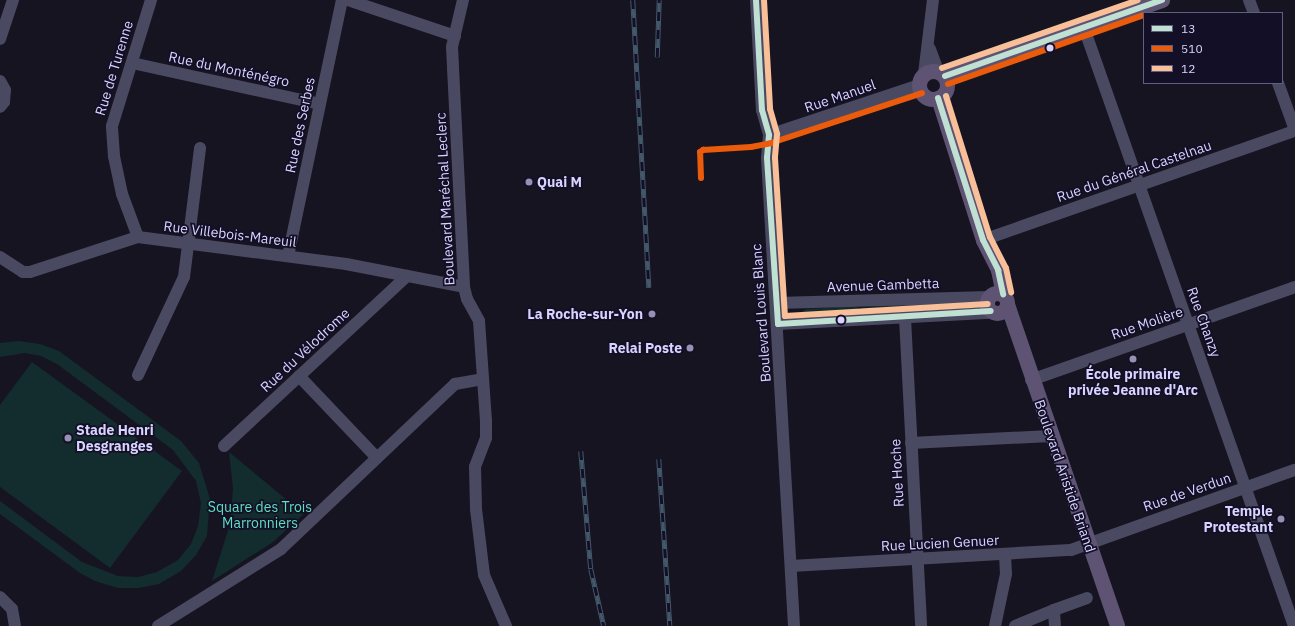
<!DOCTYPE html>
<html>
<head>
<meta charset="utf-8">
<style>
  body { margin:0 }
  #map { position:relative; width:1295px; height:626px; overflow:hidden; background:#161421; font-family:"IBM Plex Sans",sans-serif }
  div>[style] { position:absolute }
  .green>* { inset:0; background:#132c2d; transform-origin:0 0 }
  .minor>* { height:12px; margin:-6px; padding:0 6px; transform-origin:6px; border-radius:6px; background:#4a4962 }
  .major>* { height:15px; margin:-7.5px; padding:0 7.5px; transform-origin:7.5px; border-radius:7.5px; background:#5e5373 }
  .major>.ring { margin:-7.5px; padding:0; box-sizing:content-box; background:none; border:15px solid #5e5373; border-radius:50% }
  .rail>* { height:4.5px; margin-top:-2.25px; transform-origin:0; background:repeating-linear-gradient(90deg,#130f26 0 9px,#43596b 0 18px); box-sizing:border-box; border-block:1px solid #43596b }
  .bus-1>* { height:6px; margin:-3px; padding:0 3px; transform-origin:3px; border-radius:3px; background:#c0e0d3 }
  .bus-2>* { height:6px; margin:-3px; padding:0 3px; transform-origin:3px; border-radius:3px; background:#ea5b0c }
  .bus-3>* { height:6px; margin:-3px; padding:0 3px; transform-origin:3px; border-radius:3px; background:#f8bf98 }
  .dots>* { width:11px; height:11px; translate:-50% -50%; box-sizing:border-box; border:2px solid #130f26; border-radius:50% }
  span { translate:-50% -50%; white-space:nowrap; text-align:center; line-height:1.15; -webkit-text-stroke:3.5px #130f26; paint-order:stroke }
  .street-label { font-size:14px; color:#d9d4ff }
  .poi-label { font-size:14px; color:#d9d4ff; font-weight:700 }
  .left { translate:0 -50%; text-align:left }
  .right { translate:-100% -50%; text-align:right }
  .park-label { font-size:14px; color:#5fe0c0 }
  .legend { position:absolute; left:1143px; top:12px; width:140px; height:72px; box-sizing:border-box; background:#130f26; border:1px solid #625e7d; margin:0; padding:5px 7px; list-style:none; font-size:12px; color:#d9d4ff }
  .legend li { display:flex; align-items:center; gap:8px; height:20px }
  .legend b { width:20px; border:1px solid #625e7d }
</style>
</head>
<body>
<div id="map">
  <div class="green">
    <i style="clip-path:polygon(976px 300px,978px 308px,920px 313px,919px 303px)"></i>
    <i style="left:915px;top:303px;width:11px;height:54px;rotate:85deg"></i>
    <i style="clip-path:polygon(857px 306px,858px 317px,804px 318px,803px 311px,806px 309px)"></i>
    <i style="clip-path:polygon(19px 341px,40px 344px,59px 351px,181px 441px,199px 463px,210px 499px,207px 536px,196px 555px,181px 571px,159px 584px,139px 588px,118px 588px,95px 581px,80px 573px,0 514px,0 501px,82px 562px,118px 576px,138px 577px,157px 572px,178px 560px,191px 544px,198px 526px,201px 503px,196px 481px,173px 450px,57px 364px,41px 356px,25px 353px,0 357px,0 343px)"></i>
    <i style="clip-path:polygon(32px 362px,182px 471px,110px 568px,0 487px,0 405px)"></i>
    <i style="clip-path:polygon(229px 452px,304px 514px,273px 542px,212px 581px,230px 524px,233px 488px)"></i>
  </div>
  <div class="minor">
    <i style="left:348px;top:0;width:113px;rotate:18.6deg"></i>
    <i style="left:463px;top:0;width:48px;rotate:103.2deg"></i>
    <i style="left:452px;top:47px;width:21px;rotate:87deg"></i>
    <i style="left:453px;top:68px;width:219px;rotate:87.1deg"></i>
    <i style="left:464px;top:287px;width:12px;rotate:76deg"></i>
    <i style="left:467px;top:299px;width:25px;rotate:61deg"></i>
    <i style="left:479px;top:321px;width:100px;rotate:86deg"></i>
    <i style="left:486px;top:421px;width:17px;rotate:90deg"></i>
    <i style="left:486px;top:438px;width:31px;rotate:111deg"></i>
    <i style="left:475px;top:467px;width:42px;rotate:88.6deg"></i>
    <i style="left:476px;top:509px;width:66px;rotate:83.1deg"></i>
    <i style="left:484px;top:575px;width:56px;rotate:66.7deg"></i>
    <i style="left:756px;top:0;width:110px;rotate:86.9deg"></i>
    <i style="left:762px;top:110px;width:26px;rotate:74deg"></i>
    <i style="left:769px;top:135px;width:23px;rotate:95deg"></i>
    <i style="left:767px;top:158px;width:469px;rotate:86.7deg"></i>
    <i style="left:1249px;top:0;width:14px;rotate:69deg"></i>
    <i style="left:1084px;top:28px;width:634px;rotate:70.65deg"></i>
    <i style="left:0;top:39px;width:41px;rotate:-71.6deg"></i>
    <i style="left:930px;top:49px;width:23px;rotate:70deg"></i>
    <i style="left:132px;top:63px;width:192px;rotate:12.3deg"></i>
    <i style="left:924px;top:74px;width:75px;rotate:-83.1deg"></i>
    <i style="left:0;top:81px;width:10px;rotate:61deg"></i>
    <i style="left:5px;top:90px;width:12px;rotate:95deg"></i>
    <i style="left:4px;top:102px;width:6px;rotate:129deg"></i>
    <i style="left:1278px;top:83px;width:50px;rotate:70.1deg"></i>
    <i style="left:769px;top:135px;width:158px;rotate:-18.4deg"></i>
    <i style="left:138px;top:237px;width:46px;rotate:-110.4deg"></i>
    <i style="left:122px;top:194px;width:39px;rotate:-102deg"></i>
    <i style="left:114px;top:156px;width:30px;rotate:-94deg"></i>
    <i style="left:112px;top:126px;width:132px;rotate:-72.8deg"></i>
    <i style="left:983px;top:240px;width:330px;rotate:-19.3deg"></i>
    <i style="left:288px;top:256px;width:262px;rotate:-78.1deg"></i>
    <i style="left:0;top:257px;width:27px;rotate:33deg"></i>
    <i style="left:23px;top:272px;width:7px"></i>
    <i style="left:30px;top:272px;width:114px;rotate:-18deg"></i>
    <i style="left:138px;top:237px;width:210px;rotate:7.4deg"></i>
    <i style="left:346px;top:264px;width:120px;rotate:11deg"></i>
    <i style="left:777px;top:303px;width:212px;rotate:-1.6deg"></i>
    <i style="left:905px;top:318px;width:308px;rotate:87deg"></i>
    <i style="left:778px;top:324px;width:208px;rotate:-3deg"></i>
    <i style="left:986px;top:313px;width:5px;rotate:-22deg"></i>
    <i style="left:138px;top:375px;width:108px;rotate:-64.9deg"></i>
    <i style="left:184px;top:277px;width:130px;rotate:-82.9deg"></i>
    <i style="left:299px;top:376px;width:113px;rotate:46.4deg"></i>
    <i style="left:1031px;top:380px;width:280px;rotate:-19.4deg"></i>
    <i style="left:911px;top:443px;width:140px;rotate:-2.9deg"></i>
    <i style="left:224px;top:446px;width:250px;rotate:-42.9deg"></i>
    <i style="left:791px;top:566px;width:280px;rotate:-3.3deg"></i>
    <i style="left:1071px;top:550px;width:238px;rotate:-19.7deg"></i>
    <i style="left:0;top:597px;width:17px;rotate:45deg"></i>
    <i style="left:12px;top:609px;width:17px;rotate:80deg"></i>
    <i style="left:158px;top:626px;width:145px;rotate:-32deg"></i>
    <i style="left:281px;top:549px;width:240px;rotate:-43.5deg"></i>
    <i style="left:455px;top:384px;width:28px;rotate:-10deg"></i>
    <i style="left:995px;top:626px;width:53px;rotate:-78.1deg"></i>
    <i style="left:1006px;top:574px;width:20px;rotate:-93deg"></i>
    <i style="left:1015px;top:626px;width:42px;rotate:-22.3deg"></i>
    <i style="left:1055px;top:626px;width:16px;rotate:-94deg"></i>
    <i style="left:1054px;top:610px;width:35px;rotate:-20deg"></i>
  </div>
  <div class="major">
    <i class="ring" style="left:919px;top:71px;width:13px;height:13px"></i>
    <i style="left:945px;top:76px;width:230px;rotate:-19.3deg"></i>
    <i style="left:938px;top:98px;width:149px;rotate:72.4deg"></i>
    <i style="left:983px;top:240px;width:34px;rotate:63deg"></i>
    <i style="left:998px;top:270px;width:25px;rotate:78deg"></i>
    <i class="ring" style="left:987px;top:293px;width:5px;height:5px"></i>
    <i style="left:1007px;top:304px;width:340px;rotate:71.1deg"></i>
  </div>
  <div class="rail">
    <i style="left:633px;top:0;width:288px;rotate:86.8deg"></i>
    <i style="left:657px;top:57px;width:57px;rotate:-88deg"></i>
    <i style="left:581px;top:451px;width:118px;rotate:85.2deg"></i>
    <i style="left:591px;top:569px;width:58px;rotate:77.2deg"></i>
    <i style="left:659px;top:459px;width:167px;rotate:86.2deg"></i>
  </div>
  <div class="bus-1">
    <i style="left:756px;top:0;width:110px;rotate:86.9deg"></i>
    <i style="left:762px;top:110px;width:26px;rotate:74deg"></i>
    <i style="left:769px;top:135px;width:23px;rotate:95deg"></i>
    <i style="left:767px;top:158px;width:166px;rotate:86.2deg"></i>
    <i style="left:945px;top:76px;width:230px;rotate:-19.3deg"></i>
    <i style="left:938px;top:98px;width:149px;rotate:72.4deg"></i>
    <i style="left:983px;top:240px;width:34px;rotate:63deg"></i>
    <i style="left:998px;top:270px;width:25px;rotate:78deg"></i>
    <i style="left:778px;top:324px;width:213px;rotate:-3.5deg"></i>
  </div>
  <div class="bus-2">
    <i style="left:948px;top:84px;width:208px;rotate:-19.4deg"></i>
    <i style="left:701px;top:178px;width:26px;rotate:-92deg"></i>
    <i style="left:700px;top:152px;width:4px;rotate:-34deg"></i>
    <i style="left:703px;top:150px;width:48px;rotate:-3.6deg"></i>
    <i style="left:751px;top:147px;width:20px;rotate:-11deg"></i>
    <i style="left:771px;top:143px;width:159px;rotate:-18.3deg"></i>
  </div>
  <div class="bus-3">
    <i style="left:764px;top:0;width:109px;rotate:86.8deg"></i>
    <i style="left:770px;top:109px;width:26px;rotate:74deg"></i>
    <i style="left:777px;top:134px;width:24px;rotate:95deg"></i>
    <i style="left:775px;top:158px;width:158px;rotate:86.4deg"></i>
    <i style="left:785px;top:316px;width:203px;rotate:-3.4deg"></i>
    <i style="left:942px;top:68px;width:207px;rotate:-19.1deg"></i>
    <i style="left:946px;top:96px;width:148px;rotate:72.7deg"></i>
    <i style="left:990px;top:237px;width:35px;rotate:63deg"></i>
    <i style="left:1006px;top:268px;width:25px;rotate:78deg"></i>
  </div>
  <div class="dots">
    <i style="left:1050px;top:48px;background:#d9d4ff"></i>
    <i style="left:529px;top:182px;background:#9591b1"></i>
    <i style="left:652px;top:314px;background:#9591b1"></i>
    <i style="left:841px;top:320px;background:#d9d4ff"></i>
    <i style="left:690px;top:348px;background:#9591b1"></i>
    <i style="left:1133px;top:359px;background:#9591b1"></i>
    <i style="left:68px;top:438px;background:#9591b1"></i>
    <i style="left:1281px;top:519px;background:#9591b1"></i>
  </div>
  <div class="street-label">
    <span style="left:114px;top:68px;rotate:-73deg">Rue de Turenne</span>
    <span style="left:229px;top:69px;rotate:12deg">Rue du Monténégro</span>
    <span style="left:840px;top:96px;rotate:-19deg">Rue Manuel</span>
    <span style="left:300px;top:125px;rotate:-78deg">Rue des Serbes</span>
    <span style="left:1134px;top:171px;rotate:-19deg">Rue du Général Castelnau</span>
    <span style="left:445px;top:199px;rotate:-93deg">Boulevard Maréchal Leclerc</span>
    <span style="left:230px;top:234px;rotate:7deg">Rue Villebois-Mareuil</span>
    <span style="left:883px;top:285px;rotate:-2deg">Avenue Gambetta</span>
    <span style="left:761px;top:313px;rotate:-94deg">Boulevard Louis Blanc</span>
    <span style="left:1204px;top:322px;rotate:70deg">Rue Chanzy</span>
    <span style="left:1147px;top:323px;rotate:-19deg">Rue Molière</span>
    <span style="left:305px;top:350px;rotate:-43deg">Rue du Vélodrome</span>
    <span style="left:897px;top:473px;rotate:-93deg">Rue Hoche</span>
    <span style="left:1065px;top:476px;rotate:71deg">Boulevard Aristide Briand</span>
    <span style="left:1187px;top:492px;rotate:-19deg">Rue de Verdun</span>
    <span style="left:940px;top:543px;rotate:-3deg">Rue Lucien Genuer</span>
  </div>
  <div class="poi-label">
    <span class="left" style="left:537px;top:182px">Quai M</span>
    <span class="right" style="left:643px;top:314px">La Roche-sur-Yon</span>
    <span class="right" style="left:682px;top:348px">Relai Poste</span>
    <span style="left:1133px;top:382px">École primaire<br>privée Jeanne d'Arc</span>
    <span class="left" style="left:76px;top:438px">Stade Henri<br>Desgranges</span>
    <span class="right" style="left:1273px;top:519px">Temple<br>Protestant</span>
  </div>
  <div class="park-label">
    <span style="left:260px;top:515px">Square des Trois<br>Marronniers</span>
  </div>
  <ul class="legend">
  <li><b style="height:5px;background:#c0e0d3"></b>13</li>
  <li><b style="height:5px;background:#ea5b0c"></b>510</li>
  <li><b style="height:5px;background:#f8bf98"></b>12</li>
  </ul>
</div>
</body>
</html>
